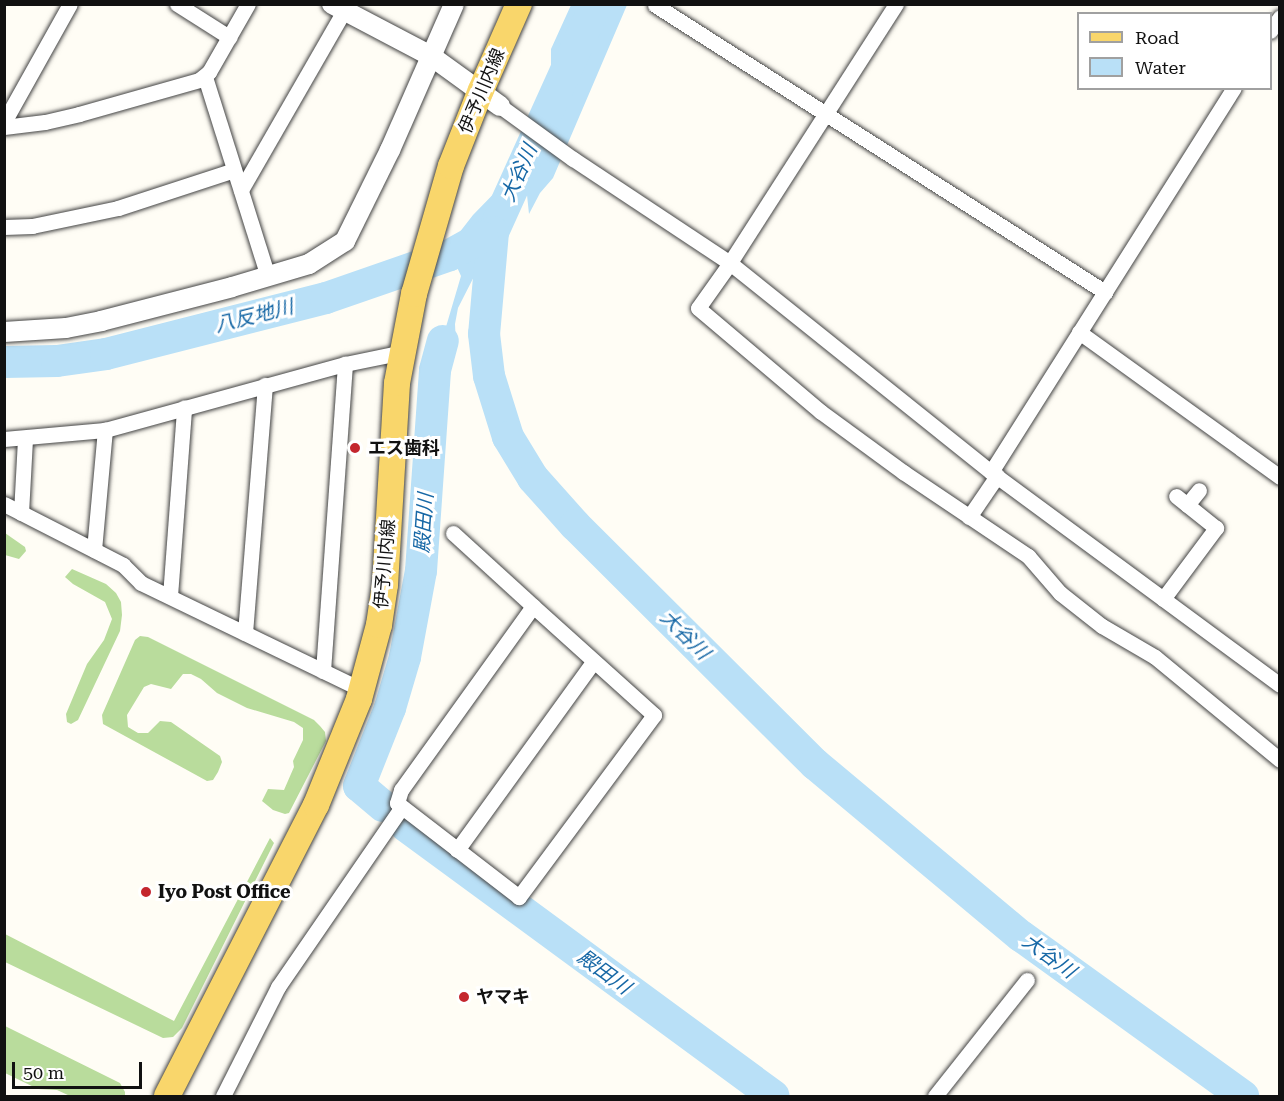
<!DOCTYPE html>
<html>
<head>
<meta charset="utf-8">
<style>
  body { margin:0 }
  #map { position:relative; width:1284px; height:1101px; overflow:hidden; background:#fffdf5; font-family:"Roboto Serif","Noto Sans JP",serif }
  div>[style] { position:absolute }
  .forest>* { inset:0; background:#b9dc9c }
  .water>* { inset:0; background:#b9e0f7 }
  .river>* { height:32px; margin:-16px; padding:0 16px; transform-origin:16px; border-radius:16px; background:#b9e0f7 }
  .roads { filter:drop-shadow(0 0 2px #444) drop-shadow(0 0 2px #444) }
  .minor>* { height:15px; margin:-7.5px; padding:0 7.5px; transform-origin:7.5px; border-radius:7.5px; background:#fff }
  .tertiary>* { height:20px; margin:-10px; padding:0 10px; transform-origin:10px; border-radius:10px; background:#fff }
  .primary>* { height:26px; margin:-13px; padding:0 13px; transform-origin:13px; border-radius:13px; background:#f9d66b }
  .dots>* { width:16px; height:16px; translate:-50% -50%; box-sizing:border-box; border:3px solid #fff; border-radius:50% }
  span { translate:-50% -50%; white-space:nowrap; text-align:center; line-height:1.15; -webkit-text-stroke:6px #fff; paint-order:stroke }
  .street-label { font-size:18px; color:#111 }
  .poi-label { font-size:18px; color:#111; font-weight:700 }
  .left { translate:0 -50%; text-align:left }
  .water-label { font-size:20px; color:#1768a6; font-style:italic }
  .frame { position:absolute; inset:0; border:6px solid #111; pointer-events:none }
  .legend { position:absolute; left:1077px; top:12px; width:195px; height:78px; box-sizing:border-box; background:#fff; border:2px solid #a0a0a0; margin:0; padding:8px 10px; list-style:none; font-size:18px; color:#111 }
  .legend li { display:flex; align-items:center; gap:12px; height:30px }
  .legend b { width:30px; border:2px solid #a0a0a0 }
  .scale { position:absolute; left:12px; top:1062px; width:130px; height:27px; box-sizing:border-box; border:3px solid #111; border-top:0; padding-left:8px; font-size:18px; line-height:21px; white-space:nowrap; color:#111; -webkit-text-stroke:4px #fff; paint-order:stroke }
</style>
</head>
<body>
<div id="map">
  <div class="forest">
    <i style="clip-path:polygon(5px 533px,25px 547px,26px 551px,19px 559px,5px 555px)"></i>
    <i style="clip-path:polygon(72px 569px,106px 584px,116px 593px,121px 602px,122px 615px,120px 631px,78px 720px,71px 724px,67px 722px,66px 714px,87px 664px,104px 640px,112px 619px,105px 602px,73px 584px,65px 577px)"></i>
    <i style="clip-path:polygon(140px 636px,148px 637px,314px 720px,320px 726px,325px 732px,326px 741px,289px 813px,285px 814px,273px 810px,262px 801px,268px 789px,284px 790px,294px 767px,293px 761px,303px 740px,303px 728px,294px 722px,247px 708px,217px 693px,201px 679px,191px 674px,183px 674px,171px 689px,151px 684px,144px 687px,127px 715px,128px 727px,138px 733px,148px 733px,160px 721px,171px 722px,220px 756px,222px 762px,218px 772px,213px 780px,207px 781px,103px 724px,102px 715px,135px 640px)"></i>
    <i style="clip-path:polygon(270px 838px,274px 843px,182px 1028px,173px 1037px,163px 1038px,5px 962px,5px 934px,174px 1021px)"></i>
    <i style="clip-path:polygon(5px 1026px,120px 1083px,125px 1092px,125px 1096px,70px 1096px,57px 1090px,38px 1089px,5px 1073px)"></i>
  </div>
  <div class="water">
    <i style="clip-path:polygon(571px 5px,627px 5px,553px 178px,540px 193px,529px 214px,527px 195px,523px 198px,486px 253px,458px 308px,455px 324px,456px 345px,448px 341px,438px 382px,430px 381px,461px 276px,456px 265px,448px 264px,440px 268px,445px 251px,473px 215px,511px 176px,539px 143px,546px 126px,557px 114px,561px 96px,557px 78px,551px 69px,551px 49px)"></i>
  </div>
  <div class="river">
    <i style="left:596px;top:4px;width:250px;rotate:114.3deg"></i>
    <i style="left:493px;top:232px;width:102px;rotate:95deg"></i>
    <i style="left:484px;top:334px;width:42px;rotate:83.2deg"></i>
    <i style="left:489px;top:376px;width:64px;rotate:72.7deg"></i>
    <i style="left:508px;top:437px;width:48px;rotate:58.6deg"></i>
    <i style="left:533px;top:478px;width:63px;rotate:48.2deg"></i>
    <i style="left:575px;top:525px;width:339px;rotate:44.9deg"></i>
    <i style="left:815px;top:764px;width:268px;rotate:39.9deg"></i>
    <i style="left:1021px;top:936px;width:274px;rotate:35.8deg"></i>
    <i style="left:4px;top:362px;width:53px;rotate:-1.1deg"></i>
    <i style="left:57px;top:361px;width:49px;rotate:-8.1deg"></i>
    <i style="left:106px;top:354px;width:227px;rotate:-14.3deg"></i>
    <i style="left:326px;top:298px;width:131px;rotate:-19.1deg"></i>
    <i style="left:450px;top:255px;width:37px;rotate:-29deg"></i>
    <i style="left:383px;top:806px;width:31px;rotate:-140deg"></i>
    <i style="left:359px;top:786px;width:84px;rotate:-68.3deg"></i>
    <i style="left:390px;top:708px;width:53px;rotate:-73.6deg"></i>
    <i style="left:405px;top:657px;width:87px;rotate:-79.5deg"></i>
    <i style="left:421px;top:571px;width:201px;rotate:-86deg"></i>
    <i style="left:435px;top:370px;width:30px;rotate:-75deg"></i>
    <i style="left:406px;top:826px;width:456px;rotate:36.3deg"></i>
  </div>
  <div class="roads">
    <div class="minor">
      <i style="left:177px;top:4px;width:62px;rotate:32.4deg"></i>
      <i style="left:896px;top:4px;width:308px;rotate:122.7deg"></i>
      <i style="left:730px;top:263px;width:55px;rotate:125.4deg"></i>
      <i style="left:698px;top:308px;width:161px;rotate:40.2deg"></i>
      <i style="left:821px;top:412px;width:102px;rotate:36.2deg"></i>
      <i style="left:903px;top:472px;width:151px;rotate:33.9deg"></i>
      <i style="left:1028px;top:556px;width:49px;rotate:49.1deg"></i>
      <i style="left:1060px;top:593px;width:53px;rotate:38.2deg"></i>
      <i style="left:1102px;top:626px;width:61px;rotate:30.3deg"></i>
      <i style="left:1155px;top:657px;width:162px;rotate:39.5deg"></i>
      <i style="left:655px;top:5px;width:534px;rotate:32.53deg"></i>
      <i style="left:1270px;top:31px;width:17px;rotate:-54deg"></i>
      <i style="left:205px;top:77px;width:210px;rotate:72.5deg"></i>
      <i style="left:500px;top:106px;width:90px;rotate:36deg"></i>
      <i style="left:573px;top:159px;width:188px;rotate:33.5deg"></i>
      <i style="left:730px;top:263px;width:334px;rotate:38.7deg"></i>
      <i style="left:991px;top:472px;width:359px;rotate:36.4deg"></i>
      <i style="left:4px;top:122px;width:135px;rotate:-60.8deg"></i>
      <i style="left:4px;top:127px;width:41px;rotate:-7deg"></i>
      <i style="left:45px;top:122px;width:35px;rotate:-13deg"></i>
      <i style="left:79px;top:114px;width:125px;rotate:-15.8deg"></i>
      <i style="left:199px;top:80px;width:13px;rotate:-39deg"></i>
      <i style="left:209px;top:72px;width:78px;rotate:-60.2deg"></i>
      <i style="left:241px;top:190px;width:207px;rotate:-60.1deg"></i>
      <i style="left:4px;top:227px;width:28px;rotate:-2deg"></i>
      <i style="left:32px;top:226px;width:88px;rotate:-11.8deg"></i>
      <i style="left:118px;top:208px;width:122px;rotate:-18.1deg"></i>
      <i style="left:1079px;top:332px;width:248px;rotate:35.8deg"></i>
      <i style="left:4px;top:439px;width:101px;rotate:-5.1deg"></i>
      <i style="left:105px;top:430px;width:249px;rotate:-15.4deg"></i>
      <i style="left:345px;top:364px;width:59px;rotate:-11.7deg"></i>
      <i style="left:991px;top:472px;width:454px;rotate:-57.7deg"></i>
      <i style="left:4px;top:504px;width:134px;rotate:27.1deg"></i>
      <i style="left:123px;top:565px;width:25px;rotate:45deg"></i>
      <i style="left:141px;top:583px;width:246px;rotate:25.8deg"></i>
      <i style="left:1187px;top:505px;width:19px;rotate:-51deg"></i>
      <i style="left:21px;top:513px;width:75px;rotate:-86.9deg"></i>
      <i style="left:969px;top:517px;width:50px;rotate:-55.7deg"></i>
      <i style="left:453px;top:533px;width:108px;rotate:42.4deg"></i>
      <i style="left:533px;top:606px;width:163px;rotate:42deg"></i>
      <i style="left:654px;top:715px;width:227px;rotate:126.6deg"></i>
      <i style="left:519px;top:897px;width:154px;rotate:-142.4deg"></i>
      <i style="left:397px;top:803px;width:14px;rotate:-73deg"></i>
      <i style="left:401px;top:790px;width:226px;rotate:-54.3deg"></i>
      <i style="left:94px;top:550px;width:121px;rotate:-84.8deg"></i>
      <i style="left:170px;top:596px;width:189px;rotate:-85.7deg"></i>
      <i style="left:1163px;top:599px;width:89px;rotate:-53.3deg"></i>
      <i style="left:1216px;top:528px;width:51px;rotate:-141.3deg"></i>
      <i style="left:245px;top:633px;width:249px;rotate:-85.4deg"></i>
      <i style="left:323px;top:671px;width:308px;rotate:-85.9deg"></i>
      <i style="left:457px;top:850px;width:233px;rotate:-54.1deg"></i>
      <i style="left:223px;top:1096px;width:122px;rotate:-63.2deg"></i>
      <i style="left:278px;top:987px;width:217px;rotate:-55.5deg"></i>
      <i style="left:935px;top:1096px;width:148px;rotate:-51.6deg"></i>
    </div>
    <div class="tertiary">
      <i style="left:332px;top:4px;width:112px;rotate:27.7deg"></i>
      <i style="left:431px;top:56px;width:85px;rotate:35.9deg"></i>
      <i style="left:4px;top:332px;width:62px;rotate:-3.7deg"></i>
      <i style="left:66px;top:328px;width:36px;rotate:-11deg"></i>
      <i style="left:101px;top:321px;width:135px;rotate:-14.5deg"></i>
      <i style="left:232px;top:287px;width:80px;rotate:-16.6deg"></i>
      <i style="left:309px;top:264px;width:43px;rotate:-32.6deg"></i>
      <i style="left:345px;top:241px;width:102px;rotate:-63.7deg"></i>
      <i style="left:390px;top:150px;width:159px;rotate:-66.3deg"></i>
    </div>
    <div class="primary">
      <i style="left:167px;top:1096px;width:327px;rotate:-62.9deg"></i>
      <i style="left:316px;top:805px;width:114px;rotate:-67.9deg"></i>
      <i style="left:359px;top:699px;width:77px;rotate:-74.9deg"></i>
      <i style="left:379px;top:625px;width:40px;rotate:-81.5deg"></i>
      <i style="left:385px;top:585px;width:202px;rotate:-86.6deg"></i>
      <i style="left:397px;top:383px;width:91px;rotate:-79.2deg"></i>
      <i style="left:414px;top:294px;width:133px;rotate:-73.9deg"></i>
      <i style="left:451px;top:166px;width:82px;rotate:-68.5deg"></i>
      <i style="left:481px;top:90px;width:94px;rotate:-66.2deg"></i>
    </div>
  </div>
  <div class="dots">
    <i style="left:355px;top:448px;background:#c4262e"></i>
    <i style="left:146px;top:892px;background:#c4262e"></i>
    <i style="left:464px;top:997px;background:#c4262e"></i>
  </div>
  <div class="street-label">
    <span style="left:482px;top:91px;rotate:-67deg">伊予川内線</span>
    <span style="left:385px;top:564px;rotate:-85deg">伊予川内線</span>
  </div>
  <div class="poi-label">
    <span class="left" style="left:368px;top:448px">エス歯科</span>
    <span class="left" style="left:158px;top:892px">Iyo Post Office</span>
    <span class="left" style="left:476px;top:997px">ヤマキ</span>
  </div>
  <div class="water-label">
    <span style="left:519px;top:173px;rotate:-66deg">大谷川</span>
    <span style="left:254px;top:316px;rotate:-14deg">八反地川</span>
    <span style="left:424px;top:523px;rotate:-86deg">殿田川</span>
    <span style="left:685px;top:635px;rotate:45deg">大谷川</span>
    <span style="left:1049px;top:956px;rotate:36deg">大谷川</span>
    <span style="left:604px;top:972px;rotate:36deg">殿田川</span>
  </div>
  <div class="frame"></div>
  <ul class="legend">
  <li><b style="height:8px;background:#f9d66b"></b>Road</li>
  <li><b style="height:16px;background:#b9e0f7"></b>Water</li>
  </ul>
  <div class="scale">50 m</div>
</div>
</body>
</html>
